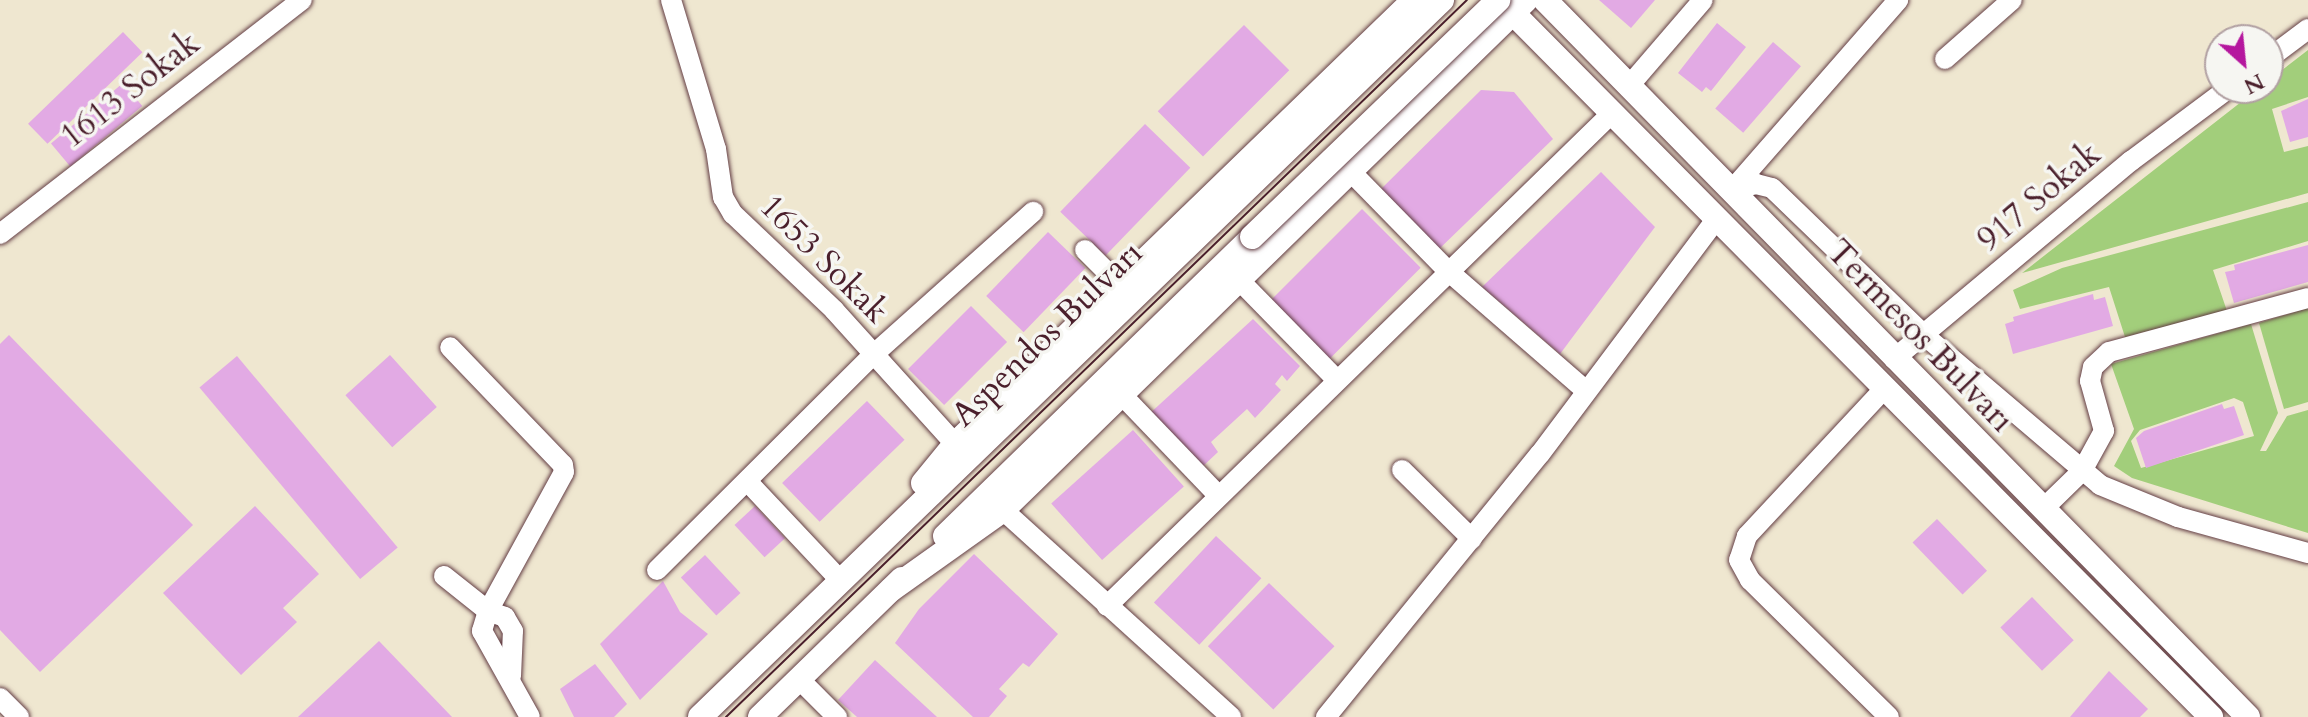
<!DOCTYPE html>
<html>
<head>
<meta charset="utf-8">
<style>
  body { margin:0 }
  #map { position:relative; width:2308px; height:717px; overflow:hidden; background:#efe7d0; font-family:Cardo,serif }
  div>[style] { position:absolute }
  .green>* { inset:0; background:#a2ce7b }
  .building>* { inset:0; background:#e2aae4; transform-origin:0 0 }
  .roads { filter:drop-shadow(0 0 2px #633d44) drop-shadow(0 0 2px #633d44) }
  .minor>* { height:20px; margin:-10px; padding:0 10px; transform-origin:10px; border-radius:10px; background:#fff }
  .major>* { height:24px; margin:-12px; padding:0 12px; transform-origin:12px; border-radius:12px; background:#fff }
  .tram>* { height:2px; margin:-1px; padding:0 1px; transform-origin:1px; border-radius:1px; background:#4a1f2b }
  .bridges { filter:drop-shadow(0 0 2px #633d44) drop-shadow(0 0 2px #633d44) }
  .major-bridge>* { height:24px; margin:-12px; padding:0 12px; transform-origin:12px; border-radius:12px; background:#fff }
  span { translate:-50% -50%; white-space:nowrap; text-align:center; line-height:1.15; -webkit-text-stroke:7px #f6f6f2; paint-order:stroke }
  .street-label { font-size:34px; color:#4a1f2b }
  .north { position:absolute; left:2204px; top:24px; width:80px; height:80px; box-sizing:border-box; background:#f6f6f2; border:2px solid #b1a0a2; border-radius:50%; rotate:153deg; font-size:22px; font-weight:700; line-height:32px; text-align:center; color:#4a1f2b }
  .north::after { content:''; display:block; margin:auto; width:28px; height:36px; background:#b5179e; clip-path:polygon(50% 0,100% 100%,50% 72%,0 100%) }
</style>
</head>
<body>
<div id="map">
  <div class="green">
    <i style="clip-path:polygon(2308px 50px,2308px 97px,2272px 109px,2284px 152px,2308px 146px,2308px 193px,2022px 273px,2259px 88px,2268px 88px,2268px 81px)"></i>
    <i style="clip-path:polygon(2308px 202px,2308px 241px,2213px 270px,2227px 311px,2125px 337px,2109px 287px,2020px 309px,2013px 290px,2062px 268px)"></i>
    <i style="clip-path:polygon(2308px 308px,2308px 402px,2284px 409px,2259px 323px)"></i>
    <i style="clip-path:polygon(evenodd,2251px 324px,2278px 413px,2260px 451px,2266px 451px,2287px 416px,2308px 410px,2308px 533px,2132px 478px,2114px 466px,2134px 429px,2111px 364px,2251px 324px,2234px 398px,2243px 402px,2254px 436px,2141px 468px,2131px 441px,2140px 430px,2234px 398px)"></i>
  </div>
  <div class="building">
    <i style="clip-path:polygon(1599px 0,1655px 0,1631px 28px)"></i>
    <i style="clip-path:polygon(1717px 23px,1746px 47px,1711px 91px,1706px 87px,1702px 92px,1678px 73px)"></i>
    <i style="left:1244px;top:25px;width:64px;height:122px;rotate:45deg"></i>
    <i style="left:123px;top:32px;width:28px;height:132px;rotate:46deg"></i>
    <i style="left:1773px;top:42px;width:37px;height:88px;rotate:41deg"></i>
    <i style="left:123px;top:83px;width:30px;height:94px;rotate:50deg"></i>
    <i style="clip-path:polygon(1481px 90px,1514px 92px,1553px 139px,1436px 252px,1378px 192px)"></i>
    <i style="clip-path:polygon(2308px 99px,2308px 137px,2290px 142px,2281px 111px)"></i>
    <i style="left:1145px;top:124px;width:63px;height:122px;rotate:44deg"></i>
    <i style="clip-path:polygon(1601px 172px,1655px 227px,1560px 354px,1482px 287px)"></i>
    <i style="left:1362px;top:209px;width:83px;height:129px;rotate:45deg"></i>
    <i style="left:1048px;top:232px;width:52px;height:89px;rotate:44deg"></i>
    <i style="clip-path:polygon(2308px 245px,2308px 282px,2234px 303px,2225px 272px,2235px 270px,2234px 265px)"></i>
    <i style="clip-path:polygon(2093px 294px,2094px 300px,2105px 297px,2113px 326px,2013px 354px,2005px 324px,2014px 321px,2013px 317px)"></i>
    <i style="left:971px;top:306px;width:51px;height:89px;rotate:45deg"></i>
    <i style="clip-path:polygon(1253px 319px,1300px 366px,1287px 381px,1282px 375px,1275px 384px,1281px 390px,1255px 418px,1247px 409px,1211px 442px,1218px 452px,1201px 468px,1148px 415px)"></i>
    <i style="clip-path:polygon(9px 335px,193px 525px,40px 672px,0 630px,0 344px)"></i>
    <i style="left:390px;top:355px;width:70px;height:60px;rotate:48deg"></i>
    <i style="left:237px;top:356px;width:250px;height:49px;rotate:50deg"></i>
    <i style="left:867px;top:401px;width:54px;height:118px;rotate:46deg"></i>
    <i style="clip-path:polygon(2222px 404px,2224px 409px,2234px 406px,2244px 435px,2146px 468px,2136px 438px,2144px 431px)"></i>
    <i style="left:1133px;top:430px;width:76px;height:110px;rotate:48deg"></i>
    <i style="clip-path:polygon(255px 506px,319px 574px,283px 608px,297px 622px,241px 675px,163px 593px)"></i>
    <i style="left:755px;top:506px;width:44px;height:28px;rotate:47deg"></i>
    <i style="left:1937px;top:519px;width:72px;height:34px;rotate:46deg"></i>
    <i style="left:1216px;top:536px;width:62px;height:91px;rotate:43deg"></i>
    <i style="clip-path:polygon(974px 554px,1058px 634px,1029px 667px,1023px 663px,999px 689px,1007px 696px,989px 717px,973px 717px,895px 643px,919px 609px)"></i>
    <i style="left:705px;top:555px;width:52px;height:33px;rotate:47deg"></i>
    <i style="clip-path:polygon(663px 581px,680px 612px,708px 634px,640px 700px,600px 644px)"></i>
    <i style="left:1269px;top:583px;width:91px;height:88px;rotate:44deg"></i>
    <i style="left:2032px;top:597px;width:60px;height:44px;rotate:46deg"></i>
    <i style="clip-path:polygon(379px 641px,452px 717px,298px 717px)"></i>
    <i style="clip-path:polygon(875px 660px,937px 717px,857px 717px,838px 700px)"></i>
    <i style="clip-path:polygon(595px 664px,627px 704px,614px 717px,574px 717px,560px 689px)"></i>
    <i style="clip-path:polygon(2109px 671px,2148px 709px,2140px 717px,2070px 717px)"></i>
  </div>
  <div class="roads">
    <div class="minor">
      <i style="left:671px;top:0;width:156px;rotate:73.2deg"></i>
      <i style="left:716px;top:149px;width:49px;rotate:81.7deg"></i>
      <i style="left:723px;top:197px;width:20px;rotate:60deg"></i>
      <i style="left:733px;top:214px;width:139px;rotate:43.5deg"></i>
      <i style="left:834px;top:310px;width:181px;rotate:47.9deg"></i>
      <i style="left:1945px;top:59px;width:89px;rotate:-41.4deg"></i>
      <i style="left:2268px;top:59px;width:50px;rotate:-36.9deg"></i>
      <i style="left:1629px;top:86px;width:113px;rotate:-49.3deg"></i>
      <i style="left:1351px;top:172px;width:137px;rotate:45.6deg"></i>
      <i style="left:1447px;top:270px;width:184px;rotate:41deg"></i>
      <i style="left:1731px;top:191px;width:26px;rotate:-16deg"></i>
      <i style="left:1756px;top:184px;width:16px;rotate:14deg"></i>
      <i style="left:1772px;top:188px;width:211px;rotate:44deg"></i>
      <i style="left:1924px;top:335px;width:231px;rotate:40.4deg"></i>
      <i style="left:2100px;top:485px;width:84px;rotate:22.3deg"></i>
      <i style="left:2178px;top:517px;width:135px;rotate:15.5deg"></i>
      <i style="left:1731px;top:191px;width:254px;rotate:-48.8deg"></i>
      <i style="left:0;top:234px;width:382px;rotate:-37.8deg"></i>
      <i style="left:1085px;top:250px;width:48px;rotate:45deg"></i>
      <i style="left:1239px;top:280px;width:139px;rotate:45.6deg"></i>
      <i style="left:1894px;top:359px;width:309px;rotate:-39.9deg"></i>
      <i style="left:2131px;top:161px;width:122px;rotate:-36.7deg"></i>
      <i style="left:1884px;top:389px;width:201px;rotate:133deg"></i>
      <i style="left:1747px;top:536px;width:25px;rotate:108deg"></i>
      <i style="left:1739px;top:560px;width:23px;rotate:61deg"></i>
      <i style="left:1750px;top:580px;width:195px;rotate:44.6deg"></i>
      <i style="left:1121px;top:394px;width:140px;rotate:46.2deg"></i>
      <i style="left:1402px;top:470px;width:98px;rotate:44.6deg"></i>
      <i style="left:747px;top:481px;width:136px;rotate:46.8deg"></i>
      <i style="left:2043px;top:509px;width:54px;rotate:-44.3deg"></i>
      <i style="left:2082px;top:471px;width:46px;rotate:-61.2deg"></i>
      <i style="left:2104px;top:431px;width:52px;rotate:-105.6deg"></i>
      <i style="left:2090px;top:381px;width:14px;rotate:-78deg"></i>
      <i style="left:2093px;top:367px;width:22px;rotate:-43deg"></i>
      <i style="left:2109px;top:352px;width:206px;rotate:-15.2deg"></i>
      <i style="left:1003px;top:510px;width:308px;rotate:42.2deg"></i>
      <i style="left:657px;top:570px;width:305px;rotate:-44.9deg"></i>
      <i style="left:873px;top:355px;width:215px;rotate:-41.8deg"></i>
      <i style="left:444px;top:576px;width:56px;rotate:38.5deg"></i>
      <i style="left:488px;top:611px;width:158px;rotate:-61.3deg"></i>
      <i style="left:564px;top:472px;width:7px;rotate:-98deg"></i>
      <i style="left:563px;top:465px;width:163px;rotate:-133.8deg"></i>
      <i style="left:1107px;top:606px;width:706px;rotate:-44.31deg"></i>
      <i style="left:511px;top:676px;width:45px;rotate:-87.5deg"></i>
      <i style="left:513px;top:631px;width:16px;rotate:-120deg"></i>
      <i style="left:505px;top:617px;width:18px;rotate:-161deg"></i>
      <i style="left:488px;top:611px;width:21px;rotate:107deg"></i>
      <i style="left:482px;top:631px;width:98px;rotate:60.8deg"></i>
      <i style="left:799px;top:679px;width:54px;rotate:45deg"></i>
      <i style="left:0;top:698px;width:27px;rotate:45deg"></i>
      <i style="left:1326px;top:717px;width:339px;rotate:-50.9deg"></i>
      <i style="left:1540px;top:454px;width:295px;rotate:-53.1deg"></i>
    </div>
    <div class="major">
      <i style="left:1500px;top:0;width:1010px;rotate:45.24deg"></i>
      <i style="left:1545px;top:0;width:1004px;rotate:45.56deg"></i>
      <i style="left:923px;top:483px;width:50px;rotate:-50.6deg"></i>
      <i style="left:955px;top:444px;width:639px;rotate:-44.05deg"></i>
      <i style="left:945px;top:536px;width:429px;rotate:-44.2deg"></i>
      <i style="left:892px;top:589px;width:136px;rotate:-35.4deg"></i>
      <i style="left:1003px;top:510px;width:730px;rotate:-44.28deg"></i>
      <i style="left:700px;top:717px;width:1032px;rotate:-44.02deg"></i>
      <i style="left:760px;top:717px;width:198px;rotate:-44.2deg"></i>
    </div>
  </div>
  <div class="tram">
    <i style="left:726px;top:717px;width:1031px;rotate:-44.06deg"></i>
  </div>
  <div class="bridges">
    <div class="major-bridge">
      <i style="left:1252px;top:237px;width:342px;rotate:-43.9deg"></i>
    </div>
  </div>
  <div class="street-label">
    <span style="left:130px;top:90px;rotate:-38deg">1613 Sokak</span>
    <span style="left:2039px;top:197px;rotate:-40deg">917 Sokak</span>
    <span style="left:824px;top:259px;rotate:45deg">1653 Sokak</span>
    <span style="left:1047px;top:334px;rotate:-44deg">Aspendos Bulvarı</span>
    <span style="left:1920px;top:336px;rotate:46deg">Termesos Bulvarı</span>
  </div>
  <div class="north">N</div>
</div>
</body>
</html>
